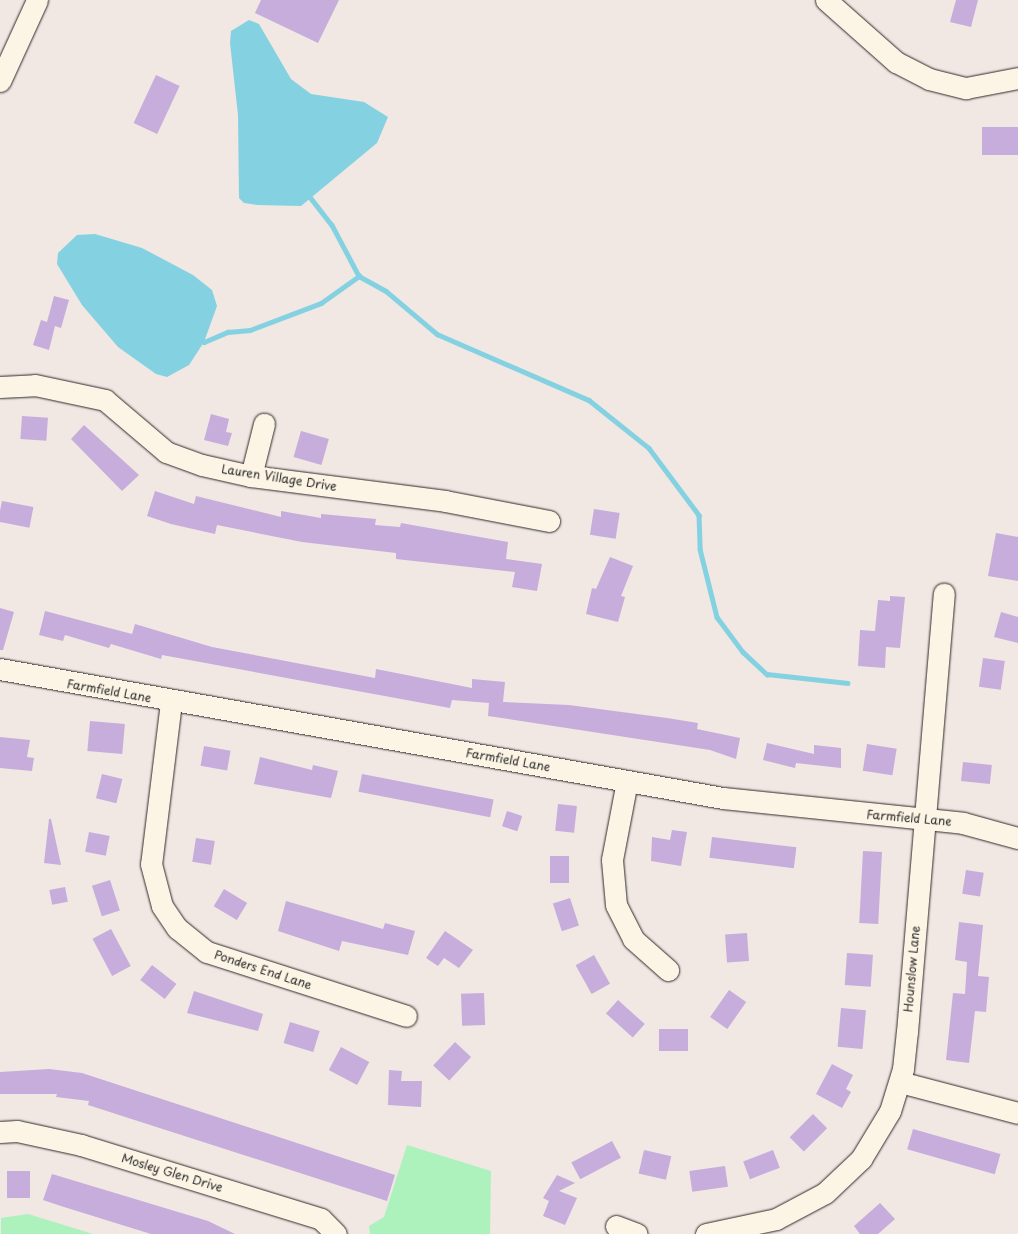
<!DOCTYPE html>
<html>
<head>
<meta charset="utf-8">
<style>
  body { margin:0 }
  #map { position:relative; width:1018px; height:1234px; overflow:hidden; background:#f1e7e3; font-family:"Playpen Sans",sans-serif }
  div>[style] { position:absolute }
  .green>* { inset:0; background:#adf1bc }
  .water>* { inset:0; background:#84d2e1 }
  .stream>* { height:4.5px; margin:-2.25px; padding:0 2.25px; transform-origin:2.25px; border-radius:2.25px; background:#84d2e1 }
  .building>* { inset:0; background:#c6addb; transform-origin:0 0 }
  .roads { filter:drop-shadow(0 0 1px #2b2b2b) drop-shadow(0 0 1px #2b2b2b) }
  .minor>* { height:21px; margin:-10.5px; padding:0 10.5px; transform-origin:10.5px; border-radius:10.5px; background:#fcf5e5 }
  span { translate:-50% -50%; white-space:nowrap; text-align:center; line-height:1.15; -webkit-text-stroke:5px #fcf5e5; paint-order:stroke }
  .street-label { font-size:12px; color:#2b2b2b }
</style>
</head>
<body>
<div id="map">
  <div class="green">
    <i style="clip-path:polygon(407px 1145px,491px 1171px,490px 1234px,370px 1234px,369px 1226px,384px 1217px)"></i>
    <i style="clip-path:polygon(28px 1214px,93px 1234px,1px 1234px,1px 1218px)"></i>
  </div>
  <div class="water">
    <i style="clip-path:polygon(249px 20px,259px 24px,291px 79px,311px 94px,364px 102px,388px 117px,377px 143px,301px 206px,257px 205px,244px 203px,239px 198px,238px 115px,230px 43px,231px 31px)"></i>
    <i style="clip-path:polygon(95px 234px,142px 248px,193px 275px,212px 290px,217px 306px,204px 342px,189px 365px,167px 377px,156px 374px,118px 347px,82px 305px,57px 264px,58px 253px,77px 235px)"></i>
  </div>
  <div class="stream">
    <i style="left:310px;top:197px;width:36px;rotate:52deg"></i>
    <i style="left:332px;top:225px;width:58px;rotate:62.1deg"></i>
    <i style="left:359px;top:276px;width:31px;rotate:29deg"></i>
    <i style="left:386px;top:291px;width:67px;rotate:40.1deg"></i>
    <i style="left:437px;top:334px;width:166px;rotate:23.5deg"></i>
    <i style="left:589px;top:400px;width:77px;rotate:38.7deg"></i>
    <i style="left:649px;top:448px;width:84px;rotate:53.3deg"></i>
    <i style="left:699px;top:515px;width:34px;rotate:88deg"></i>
    <i style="left:700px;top:549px;width:70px;rotate:76deg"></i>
    <i style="left:717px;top:617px;width:44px;rotate:53.4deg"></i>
    <i style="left:743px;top:652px;width:33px;rotate:43deg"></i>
    <i style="left:767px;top:674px;width:81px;rotate:6.4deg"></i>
    <i style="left:200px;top:339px;width:5px;rotate:37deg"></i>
    <i style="left:204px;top:342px;width:26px;rotate:-23deg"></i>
    <i style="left:228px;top:332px;width:22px;rotate:-5deg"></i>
    <i style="left:250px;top:330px;width:76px;rotate:-20.8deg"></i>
    <i style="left:321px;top:303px;width:47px;rotate:-35.4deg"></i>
  </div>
  <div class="building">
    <i style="clip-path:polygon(261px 0,339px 0,318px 43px,255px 13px)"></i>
    <i style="clip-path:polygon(956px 0,978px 0,971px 27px,950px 22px)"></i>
    <i style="left:156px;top:75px;width:26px;height:53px;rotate:25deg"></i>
    <i style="left:1018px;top:127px;width:28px;height:36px;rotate:90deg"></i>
    <i style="clip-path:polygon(54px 296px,69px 300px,61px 328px,55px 326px,49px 350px,33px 345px,41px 320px,47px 322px)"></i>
    <i style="clip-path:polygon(211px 414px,229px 419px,226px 432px,232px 433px,228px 446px,204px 440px)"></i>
    <i style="left:22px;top:416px;width:26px;height:23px;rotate:4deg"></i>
    <i style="clip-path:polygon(84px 425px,139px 475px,122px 491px,71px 439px)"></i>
    <i style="left:301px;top:431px;width:29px;height:27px;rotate:16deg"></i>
    <i style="clip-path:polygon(155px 491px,194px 504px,196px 496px,281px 517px,281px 511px,321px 518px,321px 514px,376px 519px,375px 525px,400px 527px,401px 523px,508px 542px,506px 559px,542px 564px,537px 591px,512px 587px,515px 572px,396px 559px,396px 553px,302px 542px,217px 525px,215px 534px,171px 524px,147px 516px)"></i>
    <i style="left:2px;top:501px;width:32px;height:21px;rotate:11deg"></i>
    <i style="left:594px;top:509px;width:26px;height:26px;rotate:9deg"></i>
    <i style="clip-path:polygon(996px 533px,1018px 537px,1018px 581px,988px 576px)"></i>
    <i style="clip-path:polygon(610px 557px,633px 566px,621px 596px,625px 597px,618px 622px,586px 614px,592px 588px,596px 589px)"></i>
    <i style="clip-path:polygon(890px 596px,905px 597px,900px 648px,886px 647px,885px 668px,858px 666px,860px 630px,875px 631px,878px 600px,890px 601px)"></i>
    <i style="clip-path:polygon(0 608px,14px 612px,3px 650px,0 650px)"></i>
    <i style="clip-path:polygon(45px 611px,132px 634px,135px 624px,212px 647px,375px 678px,376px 669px,472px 688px,472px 679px,505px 682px,503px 702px,569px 705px,667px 718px,698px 723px,697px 729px,740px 738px,736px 759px,710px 750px,488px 716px,489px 703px,452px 700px,450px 708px,162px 655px,161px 659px,111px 644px,109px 648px,65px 635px,63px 641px,39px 635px)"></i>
    <i style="clip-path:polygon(1001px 612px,1018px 617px,1018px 643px,994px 637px)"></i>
    <i style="left:983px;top:658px;width:22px;height:29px;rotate:8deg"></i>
    <i style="left:90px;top:721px;width:35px;height:30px;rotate:5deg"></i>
    <i style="clip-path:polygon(0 737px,30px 740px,27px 757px,34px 758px,32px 771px,0 768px)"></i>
    <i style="clip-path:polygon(767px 743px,814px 754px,814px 745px,841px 748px,841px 768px,796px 763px,795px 768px,763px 760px)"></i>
    <i style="left:867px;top:744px;width:30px;height:27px;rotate:9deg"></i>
    <i style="left:204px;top:746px;width:27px;height:20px;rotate:10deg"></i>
    <i style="clip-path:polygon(260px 757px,312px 770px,313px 765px,338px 771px,331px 798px,254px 784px)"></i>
    <i style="left:963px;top:762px;width:29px;height:19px;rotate:6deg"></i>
    <i style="left:102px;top:774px;width:21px;height:25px;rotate:14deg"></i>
    <i style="left:362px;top:774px;width:134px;height:18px;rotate:11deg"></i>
    <i style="left:558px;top:804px;width:19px;height:27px;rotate:6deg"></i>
    <i style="left:507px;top:811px;width:16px;height:16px;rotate:18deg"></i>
    <i style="clip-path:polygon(49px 819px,51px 819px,61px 865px,44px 863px)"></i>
    <i style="clip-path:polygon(672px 830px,687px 832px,681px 866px,651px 861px,652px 837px,670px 840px)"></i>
    <i style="left:89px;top:832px;width:21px;height:20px;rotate:11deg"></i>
    <i style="left:712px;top:837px;width:85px;height:21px;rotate:7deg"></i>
    <i style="left:196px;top:838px;width:19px;height:24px;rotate:9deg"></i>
    <i style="left:863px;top:851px;width:19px;height:72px;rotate:3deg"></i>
    <i style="left:550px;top:856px;width:19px;height:27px"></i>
    <i style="left:966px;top:870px;width:18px;height:24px;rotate:9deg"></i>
    <i style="left:110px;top:880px;width:32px;height:19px;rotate:72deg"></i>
    <i style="left:65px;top:887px;width:15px;height:16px;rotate:79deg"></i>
    <i style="left:224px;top:889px;width:27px;height:20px;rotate:31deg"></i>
    <i style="left:570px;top:898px;width:29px;height:18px;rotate:72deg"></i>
    <i style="clip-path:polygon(286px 901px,383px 929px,385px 923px,415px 931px,408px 955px,342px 941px,339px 951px,278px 931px)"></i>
    <i style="clip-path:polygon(959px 922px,983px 925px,978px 976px,989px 977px,986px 1012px,975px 1011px,969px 1063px,946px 1060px,953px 993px,965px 994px,967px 962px,955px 960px)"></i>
    <i style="left:111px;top:929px;width:42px;height:21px;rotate:62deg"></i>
    <i style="clip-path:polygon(445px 931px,473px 950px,459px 968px,444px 958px,438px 966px,426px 958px)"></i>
    <i style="left:747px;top:933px;width:28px;height:22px;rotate:86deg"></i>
    <i style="left:847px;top:953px;width:26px;height:32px;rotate:4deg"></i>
    <i style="left:594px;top:955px;width:33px;height:21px;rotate:61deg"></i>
    <i style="left:152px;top:965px;width:31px;height:19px;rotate:38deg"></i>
    <i style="left:729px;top:990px;width:21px;height:33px;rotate:35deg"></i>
    <i style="clip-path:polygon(194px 991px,263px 1014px,258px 1031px,187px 1013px)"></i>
    <i style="left:484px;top:993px;width:32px;height:23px;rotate:88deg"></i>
    <i style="left:618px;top:1000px;width:36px;height:18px;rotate:42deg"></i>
    <i style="left:841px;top:1008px;width:25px;height:39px;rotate:5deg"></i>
    <i style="left:290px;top:1022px;width:31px;height:22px;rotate:17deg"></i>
    <i style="left:659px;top:1029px;width:29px;height:22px"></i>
    <i style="left:455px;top:1042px;width:22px;height:32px;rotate:43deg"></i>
    <i style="left:341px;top:1047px;width:32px;height:26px;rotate:28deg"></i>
    <i style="clip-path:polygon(832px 1064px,853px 1075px,846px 1089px,851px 1092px,842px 1108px,816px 1094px)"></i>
    <i style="clip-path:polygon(49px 1069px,82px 1073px,395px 1175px,387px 1201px,88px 1105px,89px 1101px,56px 1097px,57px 1094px,0 1094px,0 1072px)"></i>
    <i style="clip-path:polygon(389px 1070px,402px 1071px,401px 1081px,422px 1081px,421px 1107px,388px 1105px)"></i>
    <i style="left:813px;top:1114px;width:20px;height:33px;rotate:45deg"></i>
    <i style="left:913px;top:1129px;width:91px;height:21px;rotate:16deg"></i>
    <i style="left:612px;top:1141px;width:19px;height:46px;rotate:62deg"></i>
    <i style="left:644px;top:1150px;width:28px;height:24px;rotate:13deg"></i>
    <i style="left:773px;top:1150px;width:19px;height:32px;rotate:69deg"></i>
    <i style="left:725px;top:1166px;width:21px;height:36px;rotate:82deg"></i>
    <i style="left:30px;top:1171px;width:27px;height:23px;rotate:90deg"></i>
    <i style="clip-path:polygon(52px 1174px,208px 1221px,235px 1234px,151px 1234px,64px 1207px,43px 1200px)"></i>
    <i style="clip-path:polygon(557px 1175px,575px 1183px,559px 1191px,577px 1198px,565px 1225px,543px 1216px,549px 1201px,543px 1198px)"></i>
    <i style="clip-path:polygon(880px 1203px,895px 1219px,878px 1234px,860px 1234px,854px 1226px)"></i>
  </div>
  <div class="roads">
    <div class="minor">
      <i style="left:826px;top:0;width:94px;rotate:41.5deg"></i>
      <i style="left:896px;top:62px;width:37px;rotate:27deg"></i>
      <i style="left:929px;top:79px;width:38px;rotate:14deg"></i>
      <i style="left:966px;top:88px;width:53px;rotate:-10.9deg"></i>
      <i style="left:0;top:81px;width:89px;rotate:-65.4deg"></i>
      <i style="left:0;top:387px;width:35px;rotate:-3deg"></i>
      <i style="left:35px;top:385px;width:72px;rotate:12.1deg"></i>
      <i style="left:105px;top:400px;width:80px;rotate:40.4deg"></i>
      <i style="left:166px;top:452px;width:38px;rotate:20deg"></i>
      <i style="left:202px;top:465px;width:50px;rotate:12.7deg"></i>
      <i style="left:251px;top:476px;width:196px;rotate:7.3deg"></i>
      <i style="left:445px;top:501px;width:106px;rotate:10.9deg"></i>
      <i style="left:251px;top:476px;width:54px;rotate:-76deg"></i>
      <i style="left:0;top:669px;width:734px;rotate:10.12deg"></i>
      <i style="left:723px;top:798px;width:241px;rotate:5.9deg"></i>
      <i style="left:963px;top:823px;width:57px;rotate:15.3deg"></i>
      <i style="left:171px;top:702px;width:163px;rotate:97deg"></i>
      <i style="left:151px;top:864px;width:43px;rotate:75.3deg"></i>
      <i style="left:162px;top:906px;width:27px;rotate:56deg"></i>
      <i style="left:177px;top:928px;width:38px;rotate:39deg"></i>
      <i style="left:207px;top:952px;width:209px;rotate:17.8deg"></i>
      <i style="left:627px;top:781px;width:80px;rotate:100.8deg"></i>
      <i style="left:612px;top:860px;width:45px;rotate:84.9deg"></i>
      <i style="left:616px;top:905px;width:38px;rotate:63deg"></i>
      <i style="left:633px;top:939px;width:47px;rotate:41.5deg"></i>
      <i style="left:900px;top:1082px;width:122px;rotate:14.7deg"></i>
      <i style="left:0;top:1132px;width:17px;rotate:-3deg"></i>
      <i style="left:17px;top:1131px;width:66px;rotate:12.3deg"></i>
      <i style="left:81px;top:1145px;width:251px;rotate:17.1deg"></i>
      <i style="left:321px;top:1219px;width:21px;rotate:45deg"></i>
      <i style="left:616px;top:1226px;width:22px;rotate:21deg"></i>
      <i style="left:706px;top:1234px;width:72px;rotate:-12.1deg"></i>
      <i style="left:776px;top:1219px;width:55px;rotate:-28deg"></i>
      <i style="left:825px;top:1193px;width:50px;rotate:-43.4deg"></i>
      <i style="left:861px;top:1159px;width:56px;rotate:-58.9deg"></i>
      <i style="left:890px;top:1111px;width:44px;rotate:-72.8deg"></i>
      <i style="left:903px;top:1069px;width:37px;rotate:-84deg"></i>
      <i style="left:907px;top:1032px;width:440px;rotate:-85.2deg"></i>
    </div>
  </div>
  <div class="street-label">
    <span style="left:279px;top:478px;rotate:9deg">Lauren Village Drive</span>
    <span style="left:109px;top:691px;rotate:10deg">Farmfield Lane</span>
    <span style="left:508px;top:760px;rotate:10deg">Farmfield Lane</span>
    <span style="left:909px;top:818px;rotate:5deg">Farmfield Lane</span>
    <span style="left:912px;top:969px;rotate:-85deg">Hounslow Lane</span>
    <span style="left:263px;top:970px;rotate:18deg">Ponders End Lane</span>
    <span style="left:172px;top:1173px;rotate:17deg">Mosley Glen Drive</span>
  </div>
</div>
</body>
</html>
